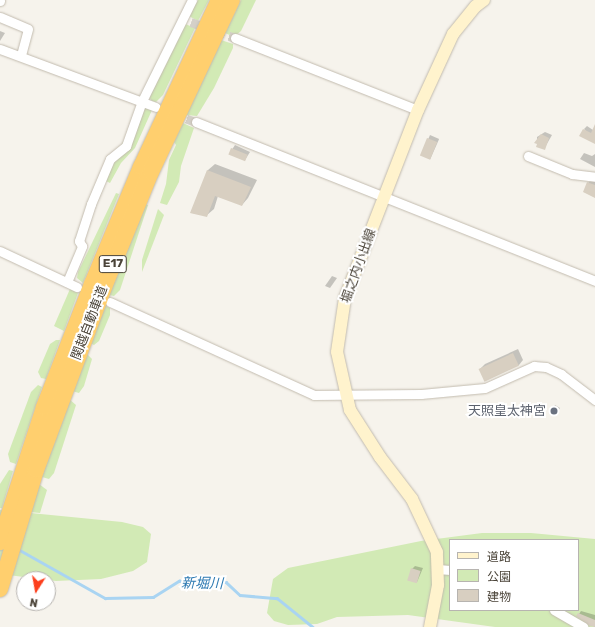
<!DOCTYPE html>
<html>
<head>
<meta charset="utf-8">
<style>
  body { margin:0 }
  #map { position:relative; width:595px; height:627px; overflow:hidden; background:#f6f3ec; font-family:Rubik,"Noto Sans JP",sans-serif }
  div>[style] { position:absolute }
  .green>* { inset:0; background:#d2eab5 }
  .shadow>* { inset:0; background:#0003; transform-origin:0 0 }
  .stream>* { height:2.5px; margin:-1.25px; padding:0 1.25px; transform-origin:1.25px; border-radius:1.25px; background:#a9d4f2 }
  .building>* { inset:0; background:#d8cfc1; transform-origin:0 0 }
  .street-tunnel>* { height:9px; margin-top:-4.5px; transform-origin:0; background:repeating-linear-gradient(90deg,#d4d0c8 0 9px,transparent 0 13.5px) }
  .roads { filter:drop-shadow(0 0 1px #c2bbae) drop-shadow(0 0 1px #c2bbae) }
  .street>* { height:9px; margin:-4.5px; padding:0 4.5px; transform-origin:4.5px; border-radius:4.5px; background:#fff }
  .secondary>* { height:12px; margin:-6px; padding:0 6px; transform-origin:6px; border-radius:6px; background:#fff3cd }
  .highway>* { height:16px; margin:-8px; padding:0 8px; transform-origin:8px; border-radius:8px; background:#ffcf6e }
  .dots>* { width:11px; height:11px; translate:-50% -50%; box-sizing:border-box; border:2px solid #fff; border-radius:50% }
  span { translate:-50% -50%; white-space:nowrap; text-align:center; line-height:1.15; -webkit-text-stroke:4px #fff; paint-order:stroke }
  .shield-label span { padding:1px 3px; background:#fff; border:1px solid; border-radius:3px; -webkit-text-stroke-width:0 }
  .shield-label { font-size:12px; color:#4b4439; font-weight:700 }
  .street-label { font-size:13px; color:#4b4439 }
  .worship-label { font-size:13px; color:#5b616d }
  .right { translate:-100% -50%; text-align:right }
  .water-label { font-size:14px; color:#2e7ab2; font-style:italic }
  .legend { position:absolute; left:449px; top:539px; width:130px; height:72px; box-sizing:border-box; background:#fff; border:1px solid #b7b4b0; margin:0; padding:5px 7px; list-style:none; font-size:12px; color:#4b4439 }
  .legend li { display:flex; align-items:center; gap:8px; height:20px }
  .legend b { width:20px; border:1px solid #b7b4b0 }
  .north { position:absolute; left:16px; top:571px; width:40px; height:40px; box-sizing:border-box; background:#fff; border:1px solid #b7b4b0; border-radius:50%; rotate:191deg; font-size:11px; font-weight:700; line-height:16px; text-align:center; color:#4b4439 }
  .north::after { content:''; display:block; margin:auto; width:14px; height:18px; background:#fc3f1d; clip-path:polygon(50% 0,100% 100%,50% 72%,0 100%) }
</style>
</head>
<body>
<div id="map">
  <div class="green">
    <i style="clip-path:polygon(195px 0,209px 0,198px 21px,187px 15px)"></i>
    <i style="clip-path:polygon(241px 0,256px 0,241px 31px,234px 37px,225px 33px)"></i>
    <i style="clip-path:polygon(183px 23px,195px 28px,163px 95px,156px 102px,152px 101px,149px 97px)"></i>
    <i style="clip-path:polygon(221px 40px,233px 44px,233px 48px,214px 88px,197px 116px,186px 115px)"></i>
    <i style="clip-path:polygon(144px 108px,152px 110px,135px 148px,121px 163px,110px 183px,104px 180px,109px 165px)"></i>
    <i style="clip-path:polygon(183px 123px,194px 128px,181px 166px,179px 182px,167px 205px,160px 203px,166px 184px,169px 160px,176px 145px,174px 142px)"></i>
    <i style="clip-path:polygon(116px 193px,119px 194px,83px 283px,77px 278px,78px 272px)"></i>
    <i style="clip-path:polygon(145px 204px,148px 205px,120px 290px,114px 296px,109px 295px)"></i>
    <i style="clip-path:polygon(158px 209px,164px 215px,142px 272px,142px 260px)"></i>
    <i style="clip-path:polygon(70px 289px,78px 293px,64px 331px,54px 326px)"></i>
    <i style="clip-path:polygon(104px 305px,110px 308px,110px 315px,99px 341px,94px 345px,90px 343px)"></i>
    <i style="clip-path:polygon(56px 340px,60px 340px,46px 379px,41px 378px,38px 372px,50px 344px)"></i>
    <i style="clip-path:polygon(86px 353px,92px 359px,84px 386px,79px 393px,72px 391px)"></i>
    <i style="clip-path:polygon(38px 385px,42px 387px,16px 464px,10px 462px,8px 454px,31px 392px)"></i>
    <i style="clip-path:polygon(69px 399px,76px 405px,54px 473px,49px 479px,42px 477px)"></i>
    <i style="clip-path:polygon(9px 470px,13px 471px,2px 508px,0 508px,0 484px)"></i>
    <i style="clip-path:polygon(39px 484px,47px 490px,40px 513px,30px 512px)"></i>
    <i style="clip-path:polygon(0 510px,122px 522px,143px 527px,151px 534px,147px 562px,133px 571px,101px 579px,56px 581px,0 574px)"></i>
    <i style="clip-path:polygon(evenodd,482px 533px,531px 533px,595px 539px,595px 627px,495px 627px,408px 615px,337px 617px,317px 624px,288px 625px,274px 621px,267px 613px,273px 579px,288px 568px,421px 541px,482px 533px,450px 540px,578px 540px,578px 610px,450px 610px,450px 540px)"></i>
  </div>
  <div class="shadow">
    <i style="clip-path:polygon(0 31px,5px 33px,0 41px)"></i>
    <i style="clip-path:polygon(587px 126px,593px 130px,595px 128px,595px 142px,584px 129px)"></i>
    <i style="clip-path:polygon(545px 132px,552px 135px,544px 149px,537px 146px,537px 137px)"></i>
    <i style="left:430px;top:135px;width:10px;height:22px;rotate:24deg"></i>
    <i style="clip-path:polygon(235px 145px,250px 152px,245px 160px,229px 154px)"></i>
    <i style="clip-path:polygon(584px 153px,592px 156px,595px 154px,595px 167px,580px 159px)"></i>
    <i style="clip-path:polygon(215px 164px,257px 180px,248px 198px,242px 205px,218px 196px,214px 209px,207px 215px,192px 213px,208px 170px)"></i>
    <i style="clip-path:polygon(593px 178px,595px 179px,595px 197px,588px 183px)"></i>
    <i style="clip-path:polygon(332px 276px,337px 278px,330px 288px,325px 286px)"></i>
    <i style="clip-path:polygon(518px 349px,523px 360px,519px 365px,485px 379px,480px 369px,485px 364px)"></i>
    <i style="clip-path:polygon(555px 405px,560px 408px,555px 415px,550px 413px)"></i>
    <i style="clip-path:polygon(415px 566px,423px 568px,417px 582px,412px 569px)"></i>
    <i style="clip-path:polygon(581px 611px,595px 615px,595px 627px,579px 614px)"></i>
  </div>
  <div class="stream">
    <i style="left:18px;top:549px;width:100px;rotate:29.4deg"></i>
    <i style="left:105px;top:598px;width:48px;rotate:-1.2deg"></i>
    <i style="left:153px;top:597px;width:31px;rotate:-32deg"></i>
    <i style="left:179px;top:581px;width:47px;rotate:1.2deg"></i>
    <i style="left:226px;top:582px;width:19px;rotate:43deg"></i>
    <i style="left:240px;top:595px;width:37px;rotate:5deg"></i>
    <i style="left:277px;top:598px;width:46px;rotate:38.9deg"></i>
  </div>
  <div class="building">
    <i style="clip-path:polygon(595px 124px,595px 144px,579px 136px,583px 129px,591px 133px)"></i>
    <i style="clip-path:polygon(541px 134px,549px 138px,545px 150px,536px 147px,537px 144px,534px 143px)"></i>
    <i style="left:427px;top:138px;width:11px;height:19px;rotate:22deg"></i>
    <i style="left:231px;top:148px;width:18px;height:7px;rotate:22deg"></i>
    <i style="clip-path:polygon(207px 170px,251px 187px,242px 206px,215px 196px,207px 217px,190px 213px)"></i>
    <i style="clip-path:polygon(587px 182px,595px 185px,595px 198px,583px 192px)"></i>
    <i style="left:513px;top:353px;width:14px;height:38px;rotate:65deg"></i>
    <i style="left:411px;top:568px;width:10px;height:13px;rotate:17deg"></i>
    <i style="clip-path:polygon(578px 613px,595px 620px,595px 627px,590px 626px,576px 616px)"></i>
  </div>
  <div class="street-tunnel">
    <i style="left:191px;top:22px;width:47px;rotate:20deg"></i>
    <i style="left:174px;top:114px;width:23px;rotate:20deg"></i>
  </div>
  <div class="roads">
    <div class="street">
      <i style="left:0;top:1px;width:1px;rotate:-90deg"></i>
      <i style="left:0;top:17px;width:30px;rotate:23deg"></i>
      <i style="left:28px;top:29px;width:27px;rotate:105deg"></i>
      <i style="left:235px;top:38px;width:197px;rotate:21.5deg"></i>
      <i style="left:0;top:49px;width:166px;rotate:20.4deg"></i>
      <i style="left:196px;top:122px;width:430px;rotate:21.7deg"></i>
      <i style="left:528px;top:156px;width:48px;rotate:22.2deg"></i>
      <i style="left:572px;top:174px;width:23px;rotate:7deg"></i>
      <i style="left:0;top:251px;width:85px;rotate:25.1deg"></i>
      <i style="left:67px;top:282px;width:39px;rotate:-67deg"></i>
      <i style="left:82px;top:246px;width:6px;rotate:-121deg"></i>
      <i style="left:79px;top:241px;width:39px;rotate:-72deg"></i>
      <i style="left:91px;top:204px;width:49px;rotate:-67.1deg"></i>
      <i style="left:110px;top:159px;width:21px;rotate:-39deg"></i>
      <i style="left:126px;top:146px;width:48px;rotate:-70.4deg"></i>
      <i style="left:142px;top:101px;width:113px;rotate:-63.7deg"></i>
      <i style="left:110px;top:302px;width:224px;rotate:24.5deg"></i>
      <i style="left:314px;top:395px;width:107px;rotate:-0.5deg"></i>
      <i style="left:421px;top:394px;width:64px;rotate:-5.4deg"></i>
      <i style="left:485px;top:388px;width:54px;rotate:-24.2deg"></i>
      <i style="left:534px;top:366px;width:12px;rotate:5deg"></i>
      <i style="left:546px;top:367px;width:17px;rotate:25deg"></i>
      <i style="left:561px;top:374px;width:43px;rotate:37.4deg"></i>
      <i style="left:438px;top:569px;width:12px;rotate:5deg"></i>
      <i style="left:554px;top:610px;width:34px;rotate:30deg"></i>
    </div>
    <div class="secondary">
      <i style="left:430px;top:627px;width:43px;rotate:-79.2deg"></i>
      <i style="left:438px;top:585px;width:33px;rotate:-92deg"></i>
      <i style="left:437px;top:552px;width:59px;rotate:-115.3deg"></i>
      <i style="left:412px;top:499px;width:53px;rotate:-127.3deg"></i>
      <i style="left:380px;top:457px;width:56px;rotate:-122.6deg"></i>
      <i style="left:350px;top:410px;width:59px;rotate:-102.6deg"></i>
      <i style="left:337px;top:352px;width:55px;rotate:-81.6deg"></i>
      <i style="left:345px;top:298px;width:202px;rotate:-68.8deg"></i>
      <i style="left:418px;top:110px;width:84px;rotate:-65.3deg"></i>
      <i style="left:453px;top:34px;width:36px;rotate:-51deg"></i>
      <i style="left:476px;top:6px;width:10px;rotate:-37deg"></i>
    </div>
    <div class="highway">
      <i style="left:0;top:542px;width:142px;rotate:-71.9deg"></i>
      <i style="left:44px;top:407px;width:132px;rotate:-68.7deg"></i>
      <i style="left:92px;top:284px;width:127px;rotate:-67.3deg"></i>
      <i style="left:141px;top:167px;width:184px;rotate:-65deg"></i>
      <i style="left:0;top:589px;width:124px;rotate:-73.2deg"></i>
      <i style="left:36px;top:470px;width:195px;rotate:-69.6deg"></i>
      <i style="left:104px;top:287px;width:124px;rotate:-67.8deg"></i>
      <i style="left:151px;top:172px;width:190px;rotate:-64.8deg"></i>
    </div>
  </div>
  <div class="dots">
    <i style="left:554px;top:411px;background:#6b7280"></i>
  </div>
  <div class="shield-label">
    <span style="left:113px;top:264px">E17</span>
  </div>
  <div class="street-label">
    <span style="left:359px;top:266px;rotate:-70deg">堀之内小出線</span>
    <span style="left:90px;top:323px;rotate:-69deg">関越自動車道</span>
  </div>
  <div class="worship-label">
    <span class="right" style="left:546px;top:411px">天照皇太神宮</span>
  </div>
  <div class="water-label">
    <span style="left:202px;top:584px;rotate:1deg">新堀川</span>
  </div>
  <ul class="legend">
  <li><b style="height:5px;background:#fff3cd"></b>道路</li>
  <li><b style="height:11px;background:#d2eab5"></b>公園</li>
  <li><b style="height:11px;background:#d8cfc1"></b>建物</li>
  </ul>
  <div class="north">N</div>
</div>
</body>
</html>
